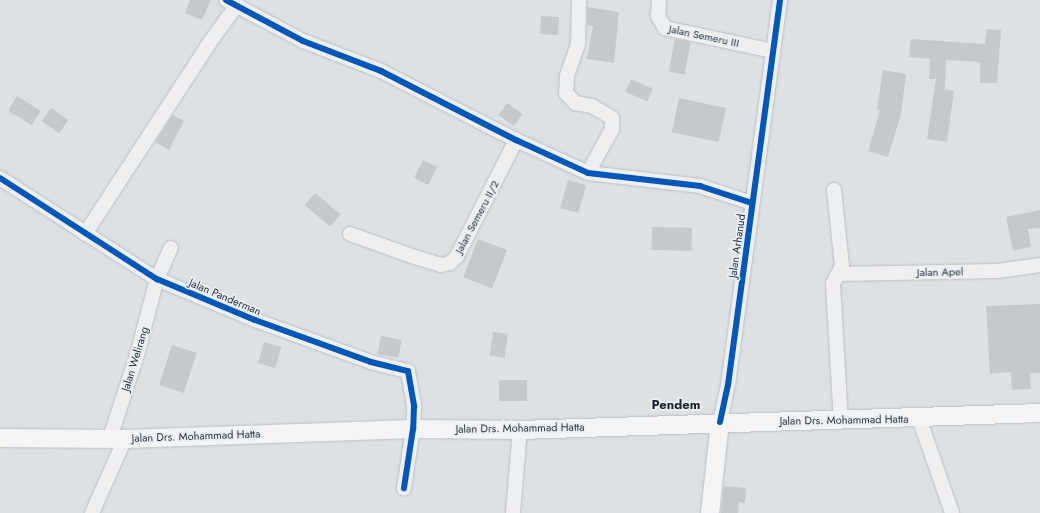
<!DOCTYPE html>
<html>
<head>
<meta charset="utf-8">
<style>
  body { margin:0 }
  #map { position:relative; width:1040px; height:513px; overflow:hidden; background:#dee1e4; font-family:Jost,sans-serif }
  div>[style] { position:absolute }
  .building>* { inset:0; background:#c6c9cc; transform-origin:0 0 }
  .roads { filter:drop-shadow(0 0 1px #bdbfc2) drop-shadow(0 0 1px #bdbfc2) }
  .minor>* { height:14px; margin:-7px; padding:0 7px; transform-origin:7px; border-radius:7px; background:#eeeff1 }
  .major>* { height:18px; margin:-9px; padding:0 9px; transform-origin:9px; border-radius:9px; background:#f2f4f5 }
  .cycleway>* { height:6px; margin:-3px; padding:0 3px; transform-origin:3px; border-radius:3px; background:#0057b8 }
  span { translate:-50% -50%; white-space:nowrap; text-align:center; line-height:1.15; -webkit-text-stroke:3.5px #ebf0f4; paint-order:stroke }
  .street-label { font-size:11px; color:#26313d }
  .quarter-label { font-size:13px; color:#18222d; font-weight:700 }
</style>
</head>
<body>
<div id="map">
  <div class="building">
    <i style="clip-path:polygon(190px 0,211px 0,202px 20px,185px 13px)"></i>
    <i style="clip-path:polygon(587px 7px,619px 12px,614px 63px,587px 59px,593px 26px,587px 25px)"></i>
    <i style="left:541px;top:16px;width:18px;height:18px;rotate:3deg"></i>
    <i style="clip-path:polygon(987px 29px,1001px 30px,997px 83px,980px 83px,980px 62px,946px 60px,945px 89px,954px 91px,947px 142px,927px 139px,936px 79px,929px 79px,930px 59px,909px 57px,911px 39px,985px 44px)"></i>
    <i style="left:675px;top:39px;width:16px;height:33px;rotate:11deg"></i>
    <i style="clip-path:polygon(883px 70px,906px 74px,901px 114px,888px 157px,868px 151px,880px 110px,877px 110px)"></i>
    <i style="left:631px;top:79px;width:24px;height:14px;rotate:24deg"></i>
    <i style="left:17px;top:96px;width:28px;height:17px;rotate:32deg"></i>
    <i style="left:679px;top:98px;width:48px;height:35px;rotate:12deg"></i>
    <i style="left:507px;top:103px;width:19px;height:15px;rotate:35deg"></i>
    <i style="left:51px;top:108px;width:21px;height:16px;rotate:35deg"></i>
    <i style="clip-path:polygon(173px 115px,184px 121px,169px 150px,155px 142px)"></i>
    <i style="left:423px;top:160px;width:16px;height:20px;rotate:27deg"></i>
    <i style="left:568px;top:180px;width:19px;height:29px;rotate:16deg"></i>
    <i style="left:315px;top:193px;width:33px;height:16px;rotate:40deg"></i>
    <i style="clip-path:polygon(1040px 210px,1040px 228px,1028px 229px,1031px 247px,1013px 251px,1006px 217px)"></i>
    <i style="left:652px;top:227px;width:40px;height:23px;rotate:1deg"></i>
    <i style="left:478px;top:239px;width:31px;height:41px;rotate:21deg"></i>
    <i style="clip-path:polygon(1040px 304px,1040px 373px,1030px 373px,1031px 389px,1012px 390px,1011px 372px,990px 374px,986px 306px)"></i>
    <i style="left:493px;top:332px;width:15px;height:24px;rotate:8deg"></i>
    <i style="left:381px;top:336px;width:21px;height:18px;rotate:11deg"></i>
    <i style="left:264px;top:342px;width:18px;height:22px;rotate:16deg"></i>
    <i style="left:172px;top:345px;width:26px;height:42px;rotate:18deg"></i>
    <i style="left:499px;top:380px;width:28px;height:21px"></i>
    <i style="clip-path:polygon(724px 486px,746px 488px,745px 503px,739px 502px,738px 513px,721px 513px)"></i>
  </div>
  <div class="roads">
    <div class="minor">
      <i style="left:226px;top:0;width:87px;rotate:28deg"></i>
      <i style="left:303px;top:41px;width:84px;rotate:21deg"></i>
      <i style="left:381px;top:71px;width:152px;rotate:27.1deg"></i>
      <i style="left:516px;top:140px;width:79px;rotate:24.6deg"></i>
      <i style="left:588px;top:173px;width:113px;rotate:6.6deg"></i>
      <i style="left:700px;top:186px;width:55px;rotate:18.1deg"></i>
      <i style="left:579px;top:0;width:44px;rotate:91.3deg"></i>
      <i style="left:578px;top:44px;width:34px;rotate:109deg"></i>
      <i style="left:567px;top:76px;width:17px;rotate:93deg"></i>
      <i style="left:566px;top:93px;width:13px;rotate:48deg"></i>
      <i style="left:575px;top:103px;width:17px;rotate:10deg"></i>
      <i style="left:592px;top:106px;width:23px;rotate:31deg"></i>
      <i style="left:612px;top:118px;width:11px;rotate:90deg"></i>
      <i style="left:612px;top:129px;width:50px;rotate:118.6deg"></i>
      <i style="left:659px;top:0;width:16px;rotate:94deg"></i>
      <i style="left:658px;top:16px;width:14px;rotate:60deg"></i>
      <i style="left:665px;top:28px;width:110px;rotate:12deg"></i>
      <i style="left:0;top:178px;width:187px;rotate:32.8deg"></i>
      <i style="left:157px;top:279px;width:106px;rotate:22.7deg"></i>
      <i style="left:255px;top:320px;width:123px;rotate:19.9deg"></i>
      <i style="left:371px;top:362px;width:38px;rotate:14deg"></i>
      <i style="left:408px;top:371px;width:36px;rotate:80deg"></i>
      <i style="left:414px;top:406px;width:23px;rotate:92deg"></i>
      <i style="left:413px;top:429px;width:60px;rotate:98.7deg"></i>
      <i style="left:834px;top:190px;width:76px;rotate:84deg"></i>
      <i style="left:842px;top:266px;width:20px;rotate:117deg"></i>
      <i style="left:833px;top:284px;width:137px;rotate:86.7deg"></i>
      <i style="left:85px;top:234px;width:229px;rotate:-56.9deg"></i>
      <i style="left:210px;top:42px;width:46px;rotate:-53.9deg"></i>
      <i style="left:350px;top:234px;width:69px;rotate:19.5deg"></i>
      <i style="left:415px;top:257px;width:27px;rotate:17deg"></i>
      <i style="left:441px;top:265px;width:9px;rotate:-13deg"></i>
      <i style="left:450px;top:263px;width:10px;rotate:-45deg"></i>
      <i style="left:457px;top:256px;width:130px;rotate:-63deg"></i>
      <i style="left:839px;top:274px;width:158px;rotate:-1.1deg"></i>
      <i style="left:997px;top:271px;width:43px;rotate:-7.9deg"></i>
      <i style="left:919px;top:418px;width:101px;rotate:70.8deg"></i>
      <i style="left:720px;top:422px;width:38px;rotate:-78deg"></i>
      <i style="left:728px;top:385px;width:388px;rotate:-82.3deg"></i>
      <i style="left:110px;top:438px;width:87px;rotate:-72deg"></i>
      <i style="left:137px;top:355px;width:79px;rotate:-75.3deg"></i>
      <i style="left:157px;top:279px;width:34px;rotate:-66deg"></i>
      <i style="left:92px;top:513px;width:81px;rotate:-66deg"></i>
      <i style="left:513px;top:513px;width:83px;rotate:-85.2deg"></i>
    </div>
    <div class="major">
      <i style="left:0;top:438px;width:125px;rotate:0.5deg"></i>
      <i style="left:125px;top:439px;width:288px;rotate:-2deg"></i>
      <i style="left:413px;top:429px;width:107px;rotate:0.5deg"></i>
      <i style="left:520px;top:430px;width:520px;rotate:-1.87deg"></i>
      <i style="left:710px;top:513px;width:92px;rotate:-83.7deg"></i>
    </div>
  </div>
  <div class="cycleway">
    <i style="left:226px;top:0;width:87px;rotate:28deg"></i>
    <i style="left:303px;top:41px;width:84px;rotate:21deg"></i>
    <i style="left:381px;top:71px;width:152px;rotate:27.1deg"></i>
    <i style="left:516px;top:140px;width:79px;rotate:24.6deg"></i>
    <i style="left:588px;top:173px;width:113px;rotate:6.6deg"></i>
    <i style="left:700px;top:186px;width:55px;rotate:18.1deg"></i>
    <i style="left:0;top:178px;width:187px;rotate:32.8deg"></i>
    <i style="left:157px;top:279px;width:106px;rotate:22.7deg"></i>
    <i style="left:255px;top:320px;width:123px;rotate:19.9deg"></i>
    <i style="left:371px;top:362px;width:38px;rotate:14deg"></i>
    <i style="left:408px;top:371px;width:36px;rotate:80deg"></i>
    <i style="left:414px;top:406px;width:23px;rotate:92deg"></i>
    <i style="left:413px;top:429px;width:60px;rotate:98.7deg"></i>
    <i style="left:720px;top:422px;width:38px;rotate:-78deg"></i>
    <i style="left:728px;top:385px;width:388px;rotate:-82.3deg"></i>
  </div>
  <div class="street-label">
    <span style="left:704px;top:36px;rotate:12deg">Jalan Semeru III</span>
    <span style="left:477px;top:217px;rotate:-62deg">Jalan Semeru II/2</span>
    <span style="left:737px;top:246px;rotate:-82deg">Jalan Arhanud</span>
    <span style="left:940px;top:272px;rotate:-1deg">Jalan Apel</span>
    <span style="left:225px;top:297px;rotate:23deg">Jalan Panderman</span>
    <span style="left:135px;top:359px;rotate:-73deg">Jalan Welirang</span>
    <span style="left:844px;top:420px;rotate:-1deg">Jalan Drs. Mohammad Hatta</span>
    <span style="left:520px;top:428px;rotate:-1deg">Jalan Drs. Mohammad Hatta</span>
    <span style="left:196px;top:436px;rotate:-2deg">Jalan Drs. Mohammad Hatta</span>
  </div>
  <div class="quarter-label">
    <span style="left:676px;top:405px">Pendem</span>
  </div>
</div>
</body>
</html>
